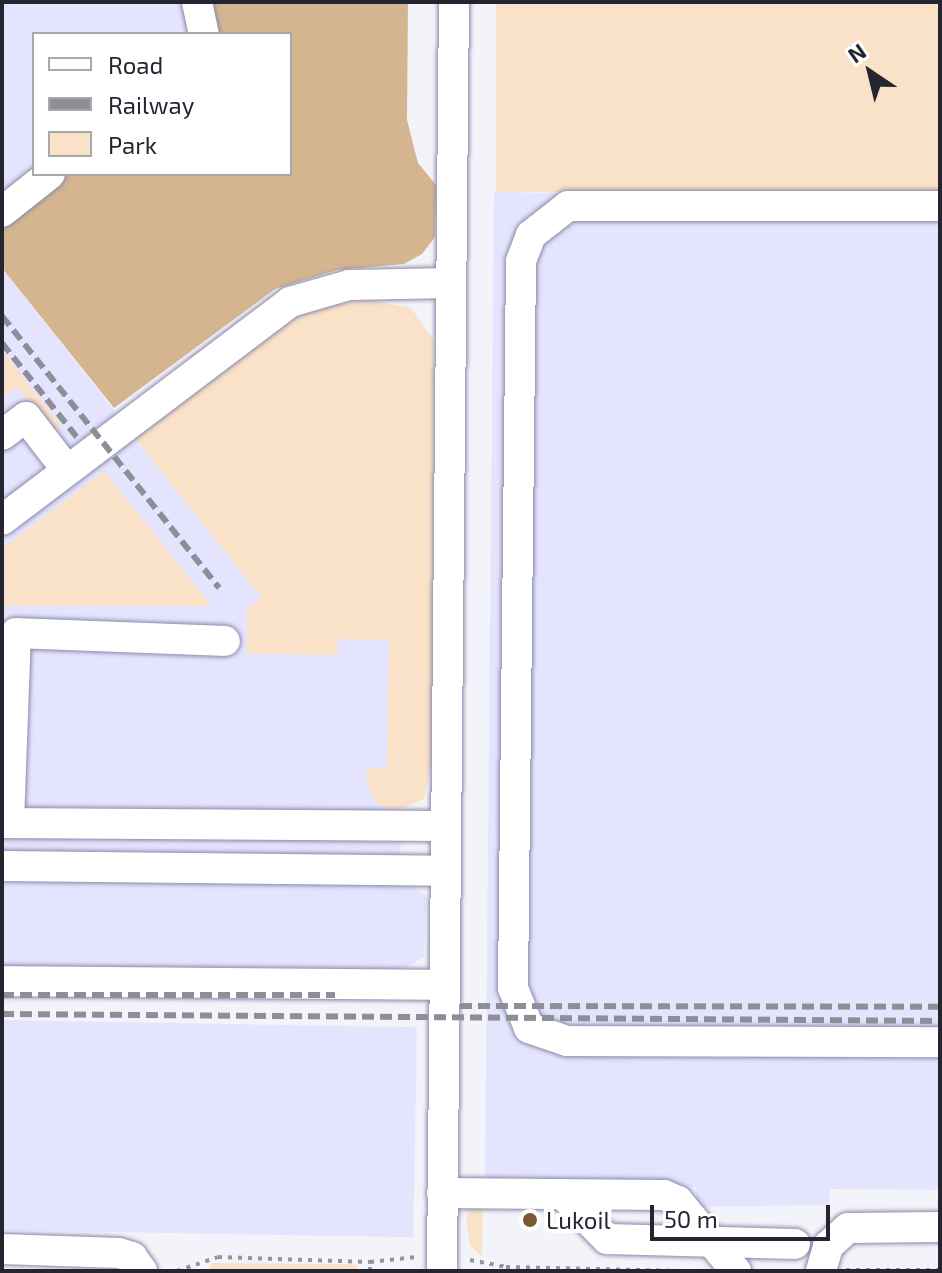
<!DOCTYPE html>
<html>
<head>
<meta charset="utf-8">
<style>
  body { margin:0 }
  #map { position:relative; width:942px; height:1273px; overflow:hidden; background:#f3f3fa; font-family:"Exo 2",sans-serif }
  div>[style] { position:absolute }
  .built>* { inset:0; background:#e5e4fe; transform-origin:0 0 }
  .green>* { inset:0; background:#f9e2c7; transform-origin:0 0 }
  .forest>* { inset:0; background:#d4b590 }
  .path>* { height:4px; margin-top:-2px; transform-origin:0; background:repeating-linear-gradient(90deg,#94949e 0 4px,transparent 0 10px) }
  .roads { filter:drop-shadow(0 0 2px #8a89a9) drop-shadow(0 0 2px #8a89a9) }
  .minor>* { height:30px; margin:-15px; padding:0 15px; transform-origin:15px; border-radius:15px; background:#fff }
  .rail>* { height:6px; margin-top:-3px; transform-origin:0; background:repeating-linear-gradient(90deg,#8e8e98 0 12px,transparent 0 18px) }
  .dots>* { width:22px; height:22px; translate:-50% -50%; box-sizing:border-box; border:4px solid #fff; border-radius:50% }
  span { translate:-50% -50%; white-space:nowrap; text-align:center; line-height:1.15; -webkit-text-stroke:8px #fff; paint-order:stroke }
  .poi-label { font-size:24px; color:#252532 }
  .left { translate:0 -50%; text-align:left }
  .frame { position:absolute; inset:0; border:4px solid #252532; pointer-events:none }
  .legend { position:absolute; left:32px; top:32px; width:260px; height:144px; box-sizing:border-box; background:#fff; border:2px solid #a8a8ad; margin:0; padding:10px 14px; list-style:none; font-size:24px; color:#252532 }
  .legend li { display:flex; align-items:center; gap:16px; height:40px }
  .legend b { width:40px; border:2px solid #a8a8ad }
  .north { position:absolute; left:830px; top:32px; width:80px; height:80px; -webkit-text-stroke:6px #fff; paint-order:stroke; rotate:325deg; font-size:22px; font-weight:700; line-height:32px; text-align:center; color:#252532 }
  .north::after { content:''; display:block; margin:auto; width:28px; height:36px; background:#252532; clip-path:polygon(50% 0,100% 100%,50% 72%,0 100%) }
  .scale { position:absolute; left:650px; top:1205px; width:180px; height:36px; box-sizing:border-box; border:4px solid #252532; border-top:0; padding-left:10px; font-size:24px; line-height:28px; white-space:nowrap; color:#252532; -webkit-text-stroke:6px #fff; paint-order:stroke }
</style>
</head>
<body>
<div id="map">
  <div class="built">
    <i style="clip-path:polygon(2px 2px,207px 2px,215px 34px,34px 34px,34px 174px,2px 224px)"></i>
    <i style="clip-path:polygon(494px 192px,940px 198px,940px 1190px,830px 1189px,829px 1205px,696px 1207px,696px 1187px,540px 1186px,540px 1178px,485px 1177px)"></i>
    <i style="clip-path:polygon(2px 268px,262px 598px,336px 655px,337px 639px,389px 640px,387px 768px,367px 768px,367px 784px,377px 804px,401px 810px,400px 877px,426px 896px,424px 957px,405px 968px,405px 991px,2px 989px)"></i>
    <i style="left:2px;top:1020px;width:415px;height:210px;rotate:1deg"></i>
  </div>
  <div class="green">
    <i style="left:496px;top:2px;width:444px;height:190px"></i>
    <i style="clip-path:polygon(368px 300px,411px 308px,434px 340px,432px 761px,424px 799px,397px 811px,377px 804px,367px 784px,367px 768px,387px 767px,389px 640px,338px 639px,337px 655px,247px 654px,247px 609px,262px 598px,134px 437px,297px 317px,326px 306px)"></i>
    <i style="clip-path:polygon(2px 350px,62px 427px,54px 434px,17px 387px,2px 398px)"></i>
    <i style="clip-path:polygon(104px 471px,212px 606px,2px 606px,2px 549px)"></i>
    <i style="clip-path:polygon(483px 1203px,482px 1256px,470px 1246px,466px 1217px,469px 1208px)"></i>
    <i style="clip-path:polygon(212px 1263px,344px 1264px,357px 1265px,358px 1271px,208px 1271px)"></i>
  </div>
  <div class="forest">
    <i style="clip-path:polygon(207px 2px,408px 2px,407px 120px,418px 163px,436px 185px,435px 237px,422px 254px,404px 264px,337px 270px,275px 289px,114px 408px,2px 268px,2px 224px,63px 174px,290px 174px,290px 34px,215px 34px)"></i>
  </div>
  <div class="path">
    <i style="left:470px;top:1260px;width:37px;rotate:11deg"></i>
    <i style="left:506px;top:1267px;width:177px;rotate:1.3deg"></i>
    <i style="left:846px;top:1270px;width:94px"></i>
    <i style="left:177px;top:1271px;width:43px;rotate:-18.9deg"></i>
    <i style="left:218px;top:1257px;width:152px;rotate:1.9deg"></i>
    <i style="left:370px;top:1262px;width:47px;rotate:-6.1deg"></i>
    <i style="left:370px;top:1271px;width:9px;rotate:-90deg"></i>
  </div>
  <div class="roads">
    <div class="minor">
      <i style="left:197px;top:2px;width:33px;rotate:78deg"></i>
      <i style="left:940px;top:206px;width:372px;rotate:180deg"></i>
      <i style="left:568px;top:206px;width:47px;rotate:141.9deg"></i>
      <i style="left:531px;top:235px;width:28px;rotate:111deg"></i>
      <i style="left:521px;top:261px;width:727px;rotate:90.63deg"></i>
      <i style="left:513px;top:988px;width:43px;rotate:68.2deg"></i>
      <i style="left:529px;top:1028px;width:40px;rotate:18.9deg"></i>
      <i style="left:567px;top:1041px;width:373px;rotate:0.2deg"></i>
      <i style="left:2px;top:212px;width:61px;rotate:-38.4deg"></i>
      <i style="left:2px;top:435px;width:30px;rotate:-37deg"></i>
      <i style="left:26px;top:417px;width:67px;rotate:52.3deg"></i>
      <i style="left:2px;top:520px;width:361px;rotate:-37.1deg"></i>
      <i style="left:290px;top:302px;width:61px;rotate:-16.1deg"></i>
      <i style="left:349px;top:285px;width:102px;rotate:-1.1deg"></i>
      <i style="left:2px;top:823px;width:444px;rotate:0.4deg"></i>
      <i style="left:9px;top:823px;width:190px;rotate:-87.9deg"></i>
      <i style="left:16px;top:633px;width:209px;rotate:2.2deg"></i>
      <i style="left:2px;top:866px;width:444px;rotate:0.6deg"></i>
      <i style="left:2px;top:981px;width:443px;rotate:0.5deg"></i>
      <i style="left:442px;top:1193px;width:222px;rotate:0.5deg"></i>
      <i style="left:664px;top:1195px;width:15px;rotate:23deg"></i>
      <i style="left:678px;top:1201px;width:91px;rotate:50.4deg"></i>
      <i style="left:562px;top:1194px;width:64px;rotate:45deg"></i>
      <i style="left:607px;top:1239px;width:188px;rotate:1.5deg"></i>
      <i style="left:2px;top:1249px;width:117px;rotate:2deg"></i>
      <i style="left:119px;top:1253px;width:14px;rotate:17deg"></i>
      <i style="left:132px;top:1257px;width:17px;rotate:54deg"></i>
      <i style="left:442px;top:1271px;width:1269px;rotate:-89.46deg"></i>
      <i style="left:821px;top:1271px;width:26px;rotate:-74deg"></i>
      <i style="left:828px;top:1246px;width:27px;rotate:-42deg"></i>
      <i style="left:848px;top:1228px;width:92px;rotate:-0.6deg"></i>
    </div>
  </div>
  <div class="rail">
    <i style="left:2px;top:316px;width:348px;rotate:51.4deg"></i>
    <i style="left:2px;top:343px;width:125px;rotate:51.5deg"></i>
    <i style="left:2px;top:995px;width:333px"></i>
    <i style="left:460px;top:1006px;width:480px;rotate:0.1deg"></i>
    <i style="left:2px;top:1014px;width:938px;rotate:0.43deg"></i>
  </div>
  <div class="dots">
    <i style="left:530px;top:1220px;background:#7a5930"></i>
  </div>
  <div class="poi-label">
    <span class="left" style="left:546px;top:1220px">Lukoil</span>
  </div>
  <div class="frame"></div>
  <ul class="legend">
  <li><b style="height:10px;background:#fff"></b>Road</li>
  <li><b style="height:10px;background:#8e8e98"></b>Railway</li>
  <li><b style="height:22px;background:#f9e2c7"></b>Park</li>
  </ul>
  <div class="north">N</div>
  <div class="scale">50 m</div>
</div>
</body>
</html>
